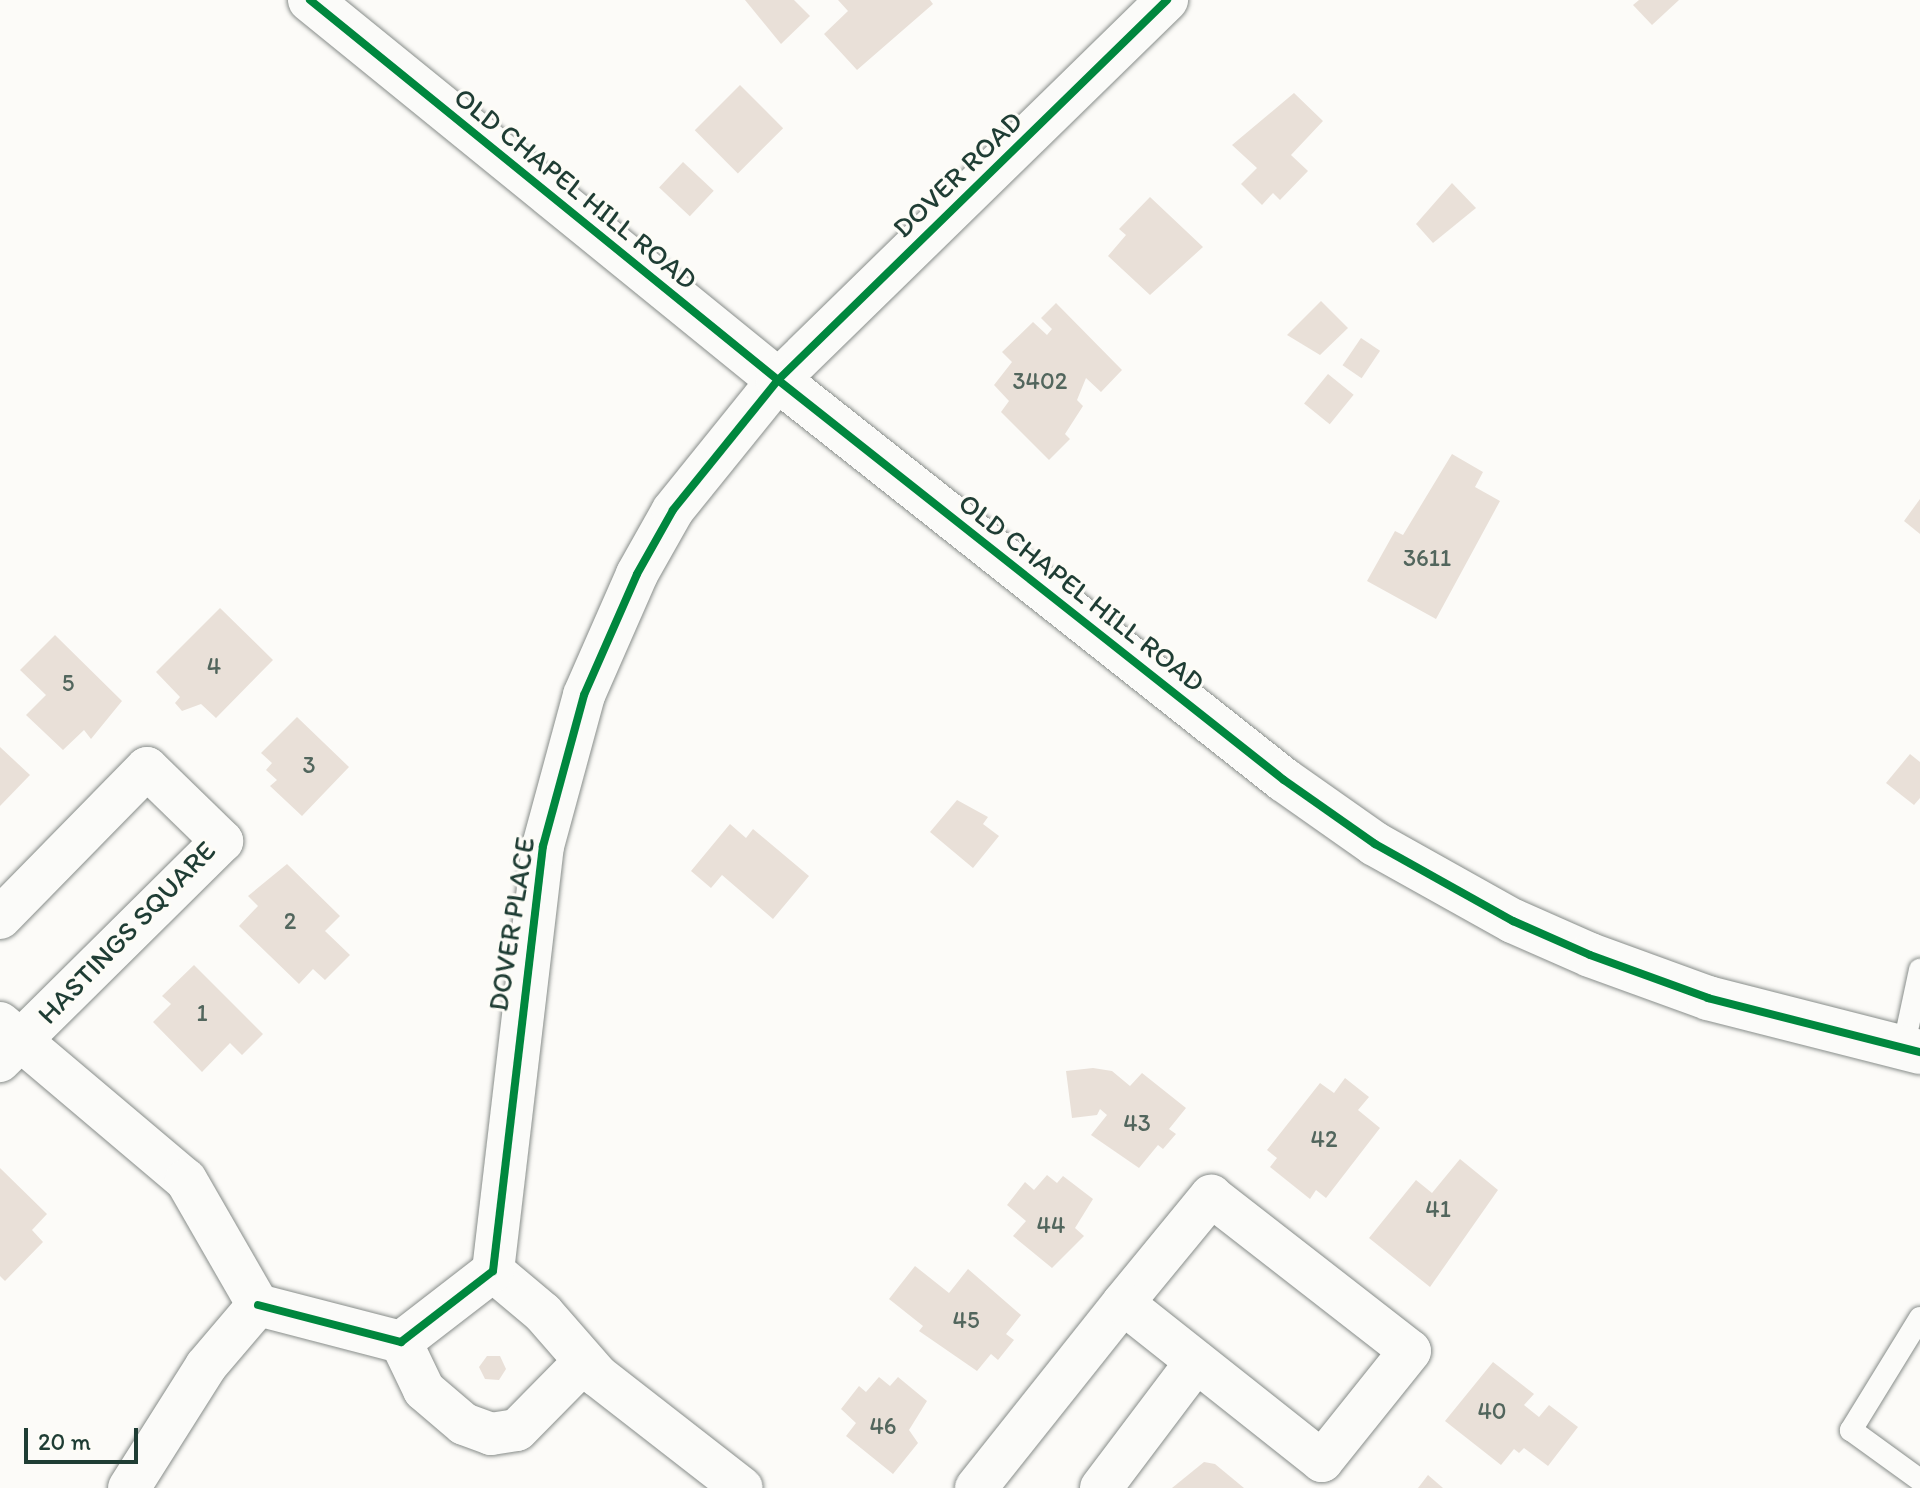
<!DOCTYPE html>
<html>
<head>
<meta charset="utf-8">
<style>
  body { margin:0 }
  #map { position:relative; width:1920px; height:1488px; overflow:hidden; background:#fcfbf8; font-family:Itim,sans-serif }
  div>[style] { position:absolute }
  .building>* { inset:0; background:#e9e0d8; transform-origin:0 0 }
  .roads { filter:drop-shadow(0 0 2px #888d8a) drop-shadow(0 0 2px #888d8a) }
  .lane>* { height:22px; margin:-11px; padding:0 11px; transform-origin:11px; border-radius:11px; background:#fbfbf9 }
  .street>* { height:42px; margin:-21px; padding:0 21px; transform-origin:21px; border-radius:21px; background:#fbfbf9 }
  .secondary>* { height:44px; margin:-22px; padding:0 22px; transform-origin:22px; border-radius:22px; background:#fbfbf9 }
  .cycleway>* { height:8px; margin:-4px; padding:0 4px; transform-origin:4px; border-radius:4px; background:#00873e }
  span { translate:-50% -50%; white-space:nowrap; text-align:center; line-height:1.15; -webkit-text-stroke:6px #fdfcf7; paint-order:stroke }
  .number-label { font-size:24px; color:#52665d }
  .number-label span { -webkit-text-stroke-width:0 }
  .street-label { font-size:28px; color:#1f3d34 }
  .scale { position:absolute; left:24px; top:1428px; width:114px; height:36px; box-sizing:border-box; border:4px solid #1f3d34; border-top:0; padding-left:10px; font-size:24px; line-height:28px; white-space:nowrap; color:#1f3d34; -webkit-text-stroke:6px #fdfcf7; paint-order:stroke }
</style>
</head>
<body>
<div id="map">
  <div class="building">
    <i style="clip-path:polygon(745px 0,794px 0,810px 16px,781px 44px)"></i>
    <i style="clip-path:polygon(838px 0,930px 0,933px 4px,857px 70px,824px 34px,848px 11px)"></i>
    <i style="clip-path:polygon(1639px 0,1679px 0,1652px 25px,1633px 5px)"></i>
    <i style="left:740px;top:85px;width:61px;height:64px;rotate:45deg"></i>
    <i style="clip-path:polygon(1294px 93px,1323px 121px,1291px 155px,1308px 171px,1280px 200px,1273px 193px,1262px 205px,1241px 184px,1257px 168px,1232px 145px)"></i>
    <i style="left:683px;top:162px;width:42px;height:35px;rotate:43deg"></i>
    <i style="clip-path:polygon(1452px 183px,1476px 208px,1433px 243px,1416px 224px)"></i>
    <i style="clip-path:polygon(1150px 197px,1203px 247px,1150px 295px,1108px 256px,1126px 235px,1119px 229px)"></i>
    <i style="clip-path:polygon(1321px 301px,1348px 328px,1320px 355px,1287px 335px)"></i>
    <i style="clip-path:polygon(1056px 303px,1122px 370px,1101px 392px,1086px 378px,1077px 400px,1083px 406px,1065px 434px,1070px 439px,1049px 460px,1001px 412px,1009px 401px,994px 385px,1012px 362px,1002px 352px,1033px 322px,1047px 335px,1052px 329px,1041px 318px)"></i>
    <i style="left:1361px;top:338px;width:23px;height:33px;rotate:34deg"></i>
    <i style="left:1328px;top:374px;width:33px;height:38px;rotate:39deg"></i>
    <i style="clip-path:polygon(1452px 454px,1483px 472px,1475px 487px,1500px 501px,1436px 619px,1367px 581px,1395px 531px,1403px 535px)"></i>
    <i style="clip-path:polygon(1920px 499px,1920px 534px,1904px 521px)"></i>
    <i style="clip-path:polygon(220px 608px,273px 660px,216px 718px,201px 704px,182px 711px,175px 703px,180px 697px,156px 672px)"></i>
    <i style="clip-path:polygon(55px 635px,122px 701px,91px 739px,84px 730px,63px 750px,26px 715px,46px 695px,20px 670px)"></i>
    <i style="clip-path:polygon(297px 717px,349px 767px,302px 816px,270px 786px,277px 780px,266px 770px,272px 763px,261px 753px)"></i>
    <i style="clip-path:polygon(0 747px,30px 775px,0 806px)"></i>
    <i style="clip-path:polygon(1910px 754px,1920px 762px,1920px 798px,1914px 805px,1886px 783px)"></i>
    <i style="clip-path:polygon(957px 800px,988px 817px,983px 824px,999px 836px,973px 868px,930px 832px)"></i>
    <i style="clip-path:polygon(730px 824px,746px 838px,753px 829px,809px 876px,773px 919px,722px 875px,711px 888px,691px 871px)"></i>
    <i style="clip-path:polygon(287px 864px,340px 916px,325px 931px,350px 955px,325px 980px,313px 969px,299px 984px,239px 926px,258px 906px,248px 896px)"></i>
    <i style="clip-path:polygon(194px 965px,263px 1034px,242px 1055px,230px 1043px,202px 1072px,153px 1022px,171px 1004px,162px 996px)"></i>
    <i style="clip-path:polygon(1093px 1068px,1112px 1071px,1130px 1086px,1142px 1073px,1186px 1108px,1169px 1129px,1176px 1134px,1163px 1149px,1158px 1145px,1139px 1168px,1091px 1135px,1107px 1115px,1100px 1109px,1097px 1115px,1072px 1118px,1066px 1071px)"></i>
    <i style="clip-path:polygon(1345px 1078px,1369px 1097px,1358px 1110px,1380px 1128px,1326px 1198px,1316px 1190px,1310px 1199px,1270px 1167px,1277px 1158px,1267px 1150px,1320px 1083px,1334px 1093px)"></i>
    <i style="clip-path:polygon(1460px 1159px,1498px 1190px,1430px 1287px,1369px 1238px,1416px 1180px,1432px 1193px)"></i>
    <i style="clip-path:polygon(0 1168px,47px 1214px,32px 1230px,43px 1242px,5px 1281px,0 1276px)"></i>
    <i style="clip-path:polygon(1047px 1175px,1057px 1183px,1063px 1176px,1093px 1199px,1075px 1228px,1084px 1236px,1052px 1268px,1013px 1236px,1026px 1221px,1007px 1205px,1025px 1182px,1034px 1190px)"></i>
    <i style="clip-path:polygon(915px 1266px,949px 1293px,968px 1269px,1021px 1315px,1006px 1334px,1014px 1340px,998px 1360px,991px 1354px,977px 1371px,919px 1331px,923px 1326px,889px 1299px)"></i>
    <i style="clip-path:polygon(487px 1356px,500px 1356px,506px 1369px,499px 1380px,485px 1379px,479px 1367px)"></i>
    <i style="clip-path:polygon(1493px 1362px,1534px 1394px,1524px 1405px,1539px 1417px,1549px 1405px,1578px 1427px,1548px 1466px,1524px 1448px,1519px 1453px,1514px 1449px,1501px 1465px,1445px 1421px)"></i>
    <i style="clip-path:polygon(879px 1377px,890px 1386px,898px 1377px,927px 1401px,909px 1430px,918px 1443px,893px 1474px,846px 1436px,856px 1423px,841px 1409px,859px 1386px,866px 1392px)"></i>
    <i style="clip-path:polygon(1204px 1462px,1215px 1464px,1244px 1488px,1172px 1488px)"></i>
    <i style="clip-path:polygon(1428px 1475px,1443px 1488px,1418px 1488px)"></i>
  </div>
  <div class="roads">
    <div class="lane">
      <i style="left:1903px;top:1049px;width:81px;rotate:-77.9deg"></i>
      <i style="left:1920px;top:1318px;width:132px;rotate:121.6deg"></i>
      <i style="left:1851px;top:1430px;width:85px;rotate:35.9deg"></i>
    </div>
    <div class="street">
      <i style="left:0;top:918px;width:210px;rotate:-45.6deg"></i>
      <i style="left:147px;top:768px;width:105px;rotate:44.2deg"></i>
      <i style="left:222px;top:841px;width:313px;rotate:135.3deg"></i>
      <i style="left:0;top:1023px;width:243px;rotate:40.2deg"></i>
      <i style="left:186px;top:1180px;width:144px;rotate:60.1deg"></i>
      <i style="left:493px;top:1271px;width:65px;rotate:40deg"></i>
      <i style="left:543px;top:1313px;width:84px;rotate:48.9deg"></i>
      <i style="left:598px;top:1376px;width:182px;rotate:37.9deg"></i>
      <i style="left:258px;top:1305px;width:148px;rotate:14.5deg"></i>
      <i style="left:401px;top:1342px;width:116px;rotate:-37.7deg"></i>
      <i style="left:493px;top:1271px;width:428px;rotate:-83.3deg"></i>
      <i style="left:543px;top:846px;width:156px;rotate:-74.8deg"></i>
      <i style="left:584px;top:695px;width:132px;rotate:-66.3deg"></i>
      <i style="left:637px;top:574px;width:73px;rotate:-60.6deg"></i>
      <i style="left:673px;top:510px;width:167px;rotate:-51.1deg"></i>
      <i style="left:778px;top:380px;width:544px;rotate:-44.33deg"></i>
      <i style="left:401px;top:1342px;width:53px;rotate:64.4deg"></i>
      <i style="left:424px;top:1390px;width:52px;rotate:40.4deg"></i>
      <i style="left:464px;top:1424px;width:29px;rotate:20deg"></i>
      <i style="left:491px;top:1434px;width:26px;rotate:-9deg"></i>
      <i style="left:517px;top:1430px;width:94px;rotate:-45.4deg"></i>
      <i style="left:129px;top:1488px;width:144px;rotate:-57.7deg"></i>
      <i style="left:206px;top:1366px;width:80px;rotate:-49.6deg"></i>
      <i style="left:976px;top:1488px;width:236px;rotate:-51.5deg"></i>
      <i style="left:1123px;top:1303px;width:139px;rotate:-50.6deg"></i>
      <i style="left:1211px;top:1196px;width:252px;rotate:37.9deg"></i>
      <i style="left:1410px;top:1351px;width:141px;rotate:128.7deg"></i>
      <i style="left:1322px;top:1461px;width:254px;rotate:-141.6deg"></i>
      <i style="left:1101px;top:1488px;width:158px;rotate:-53deg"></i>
    </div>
    <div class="secondary">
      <i style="left:310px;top:0;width:603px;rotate:39.08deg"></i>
      <i style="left:778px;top:380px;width:645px;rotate:38.33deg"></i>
      <i style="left:1284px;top:780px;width:111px;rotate:35.1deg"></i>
      <i style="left:1375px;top:844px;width:158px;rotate:29.2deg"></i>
      <i style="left:1513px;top:921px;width:84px;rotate:23.8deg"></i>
      <i style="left:1590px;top:955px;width:126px;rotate:20deg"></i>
      <i style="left:1708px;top:998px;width:219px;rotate:14.3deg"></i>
    </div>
  </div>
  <div class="cycleway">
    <i style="left:310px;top:0;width:603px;rotate:39.08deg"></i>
    <i style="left:778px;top:380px;width:645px;rotate:38.33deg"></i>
    <i style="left:1284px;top:780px;width:111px;rotate:35.1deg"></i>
    <i style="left:1375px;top:844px;width:158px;rotate:29.2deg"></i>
    <i style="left:1513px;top:921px;width:84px;rotate:23.8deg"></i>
    <i style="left:1590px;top:955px;width:126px;rotate:20deg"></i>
    <i style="left:1708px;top:998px;width:219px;rotate:14.3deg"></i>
    <i style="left:258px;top:1305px;width:148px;rotate:14.5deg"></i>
    <i style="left:401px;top:1342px;width:116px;rotate:-37.7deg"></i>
    <i style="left:493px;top:1271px;width:428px;rotate:-83.3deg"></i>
    <i style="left:543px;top:846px;width:156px;rotate:-74.8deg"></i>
    <i style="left:584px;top:695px;width:132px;rotate:-66.3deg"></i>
    <i style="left:637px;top:574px;width:73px;rotate:-60.6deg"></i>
    <i style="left:673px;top:510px;width:167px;rotate:-51.1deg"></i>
    <i style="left:778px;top:380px;width:544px;rotate:-44.33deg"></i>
  </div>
  <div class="number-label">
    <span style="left:1040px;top:381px">3402</span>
    <span style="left:1427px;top:558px">3611</span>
    <span style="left:214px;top:666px">4</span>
    <span style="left:68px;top:683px">5</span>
    <span style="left:309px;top:765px">3</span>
    <span style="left:290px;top:921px">2</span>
    <span style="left:202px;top:1013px">1</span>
    <span style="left:1137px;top:1123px">43</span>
    <span style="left:1324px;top:1139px">42</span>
    <span style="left:1438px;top:1209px">41</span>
    <span style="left:1051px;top:1225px">44</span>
    <span style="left:966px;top:1320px">45</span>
    <span style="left:1492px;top:1411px">40</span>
    <span style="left:883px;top:1426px">46</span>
  </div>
  <div class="street-label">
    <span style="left:957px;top:174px;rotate:-44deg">DOVER ROAD</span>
    <span style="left:576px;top:188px;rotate:39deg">OLD CHAPEL HILL ROAD</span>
    <span style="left:1082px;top:592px;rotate:38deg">OLD CHAPEL HILL ROAD</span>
    <span style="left:511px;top:924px;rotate:-81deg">DOVER PLACE</span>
    <span style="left:126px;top:932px;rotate:-46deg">HASTINGS SQUARE</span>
  </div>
  <div class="scale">20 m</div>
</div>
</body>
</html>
